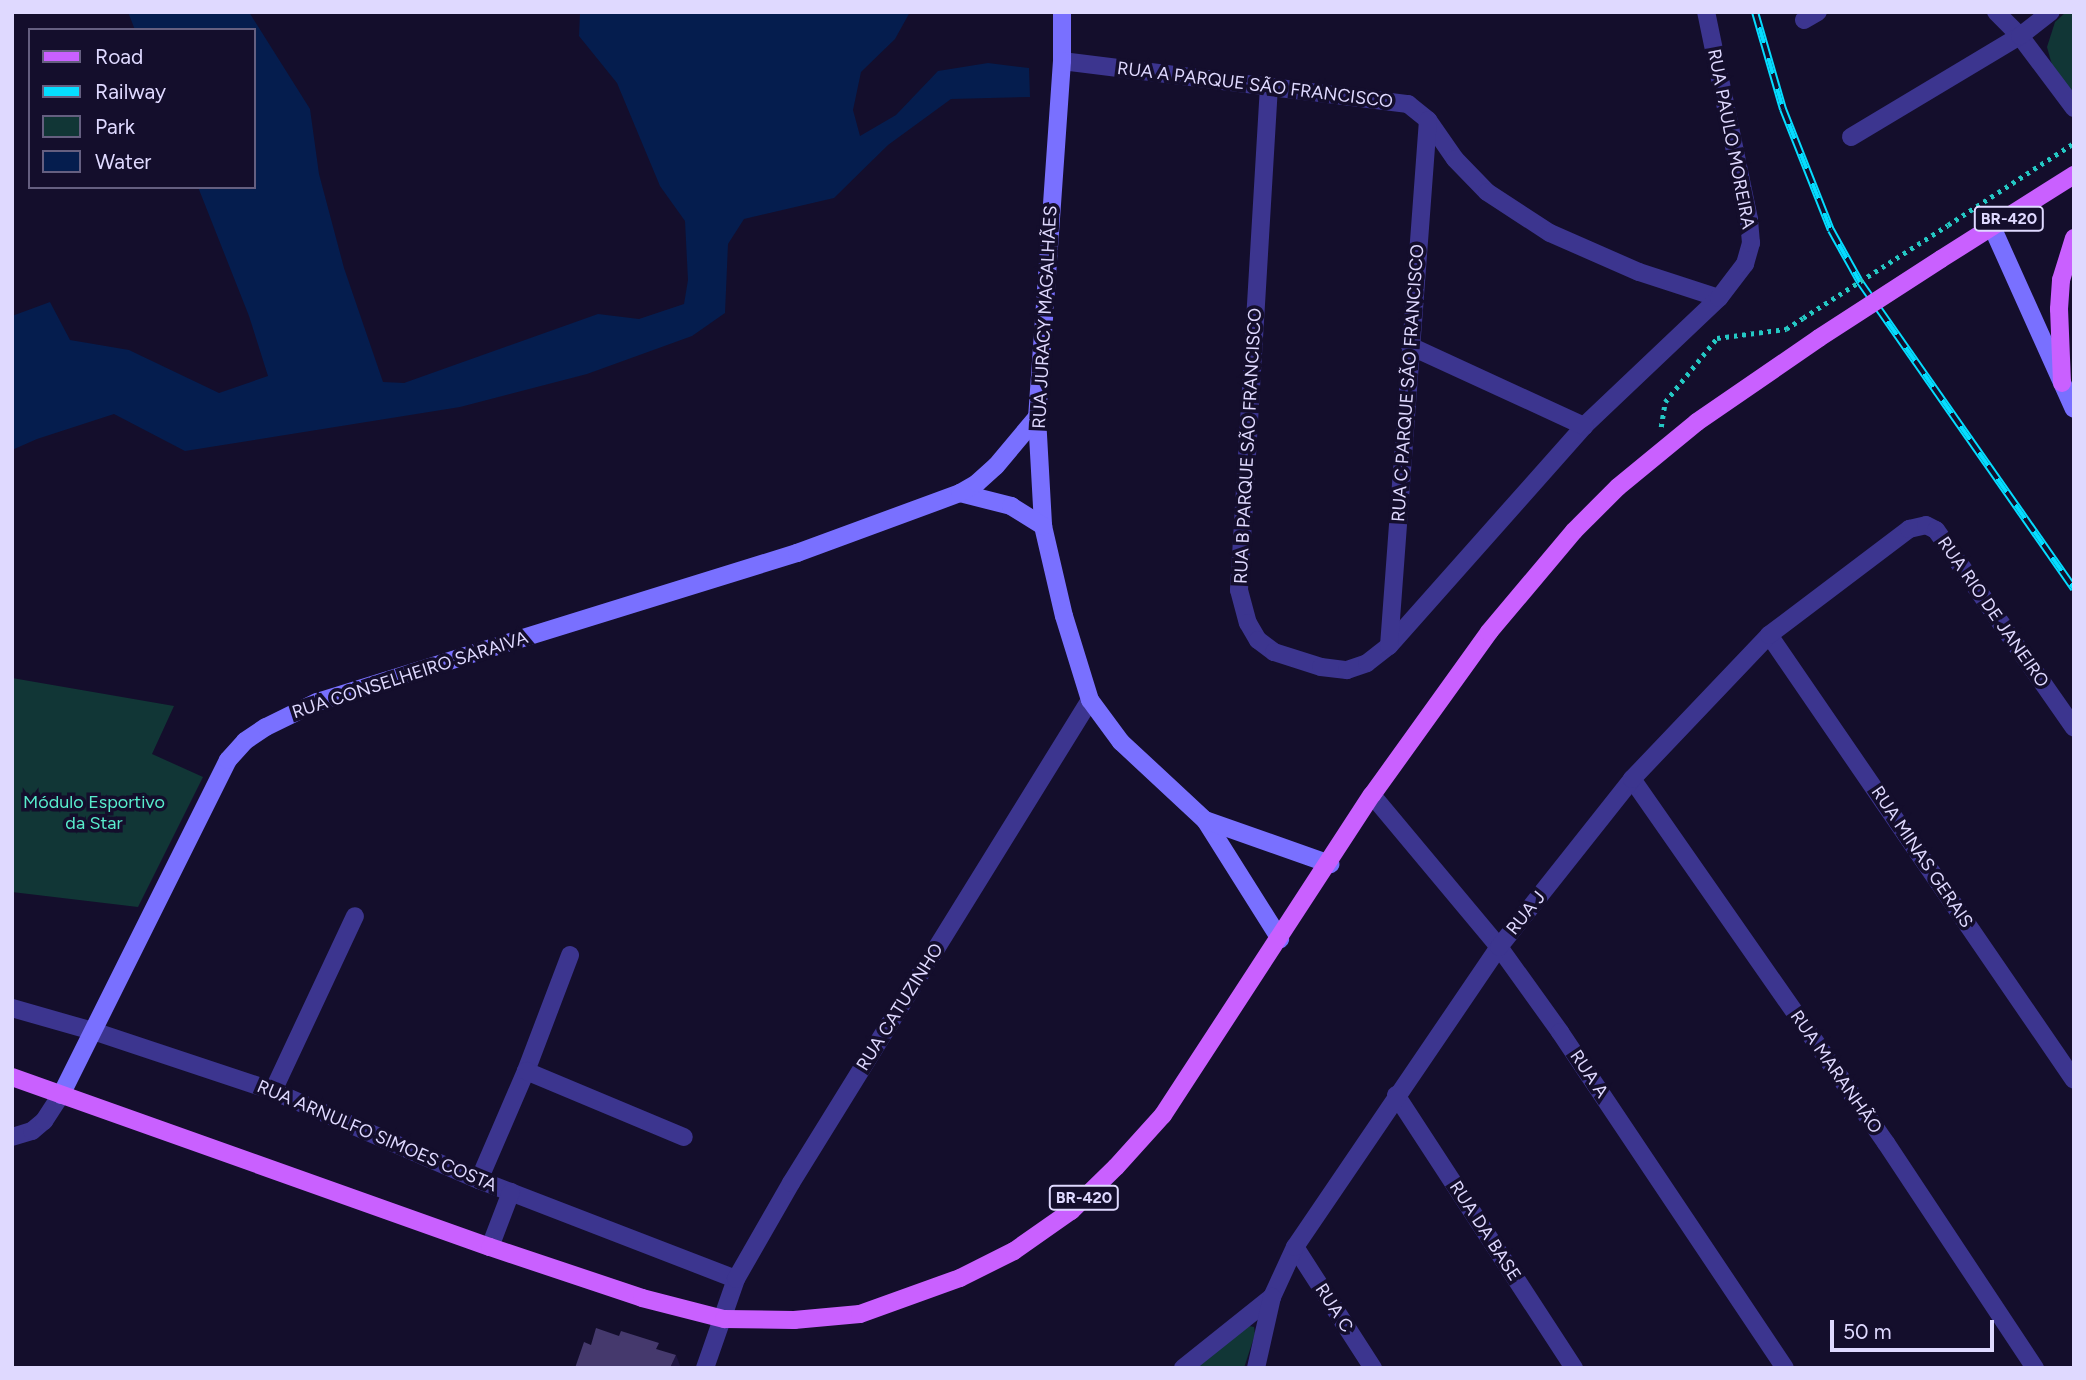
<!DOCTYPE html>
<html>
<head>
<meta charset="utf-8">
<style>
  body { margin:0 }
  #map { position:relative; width:2086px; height:1380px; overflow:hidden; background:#140e2c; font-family:Figtree,sans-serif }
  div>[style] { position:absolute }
  .green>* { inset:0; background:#113636 }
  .water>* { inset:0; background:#051d4e }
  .path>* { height:4.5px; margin-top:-2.25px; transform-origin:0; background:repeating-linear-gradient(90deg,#24c8c4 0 3.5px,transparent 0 8.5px) }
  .street>* { height:18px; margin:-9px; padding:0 9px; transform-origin:9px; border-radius:9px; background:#3c358f }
  .secondary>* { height:18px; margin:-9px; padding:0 9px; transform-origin:9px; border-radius:9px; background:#7970ff }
  .primary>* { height:18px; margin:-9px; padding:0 9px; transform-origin:9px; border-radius:9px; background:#c960ff }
  .rail>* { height:8px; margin-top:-4px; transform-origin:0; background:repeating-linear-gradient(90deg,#140e2c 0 16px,#05ddff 0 32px); box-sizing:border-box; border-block:2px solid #05ddff }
  .path-bridge>* { height:4.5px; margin-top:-2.25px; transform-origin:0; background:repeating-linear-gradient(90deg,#24c8c4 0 3.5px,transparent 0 8.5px) }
  .primary-bridge>* { height:18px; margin:-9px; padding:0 9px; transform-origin:9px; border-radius:9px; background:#c960ff }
  .shaded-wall>* { inset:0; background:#1e1441 }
  .building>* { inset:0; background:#45396d }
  span { translate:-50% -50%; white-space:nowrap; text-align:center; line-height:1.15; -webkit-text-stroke:7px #140e2c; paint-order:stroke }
  .shield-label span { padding:2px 5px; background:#140e2c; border:2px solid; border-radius:5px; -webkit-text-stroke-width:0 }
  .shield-label { font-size:16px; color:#dfd9ff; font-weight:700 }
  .street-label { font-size:18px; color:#dfd9ff }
  .park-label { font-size:18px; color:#58eccc }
  .frame { position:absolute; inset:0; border:14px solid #dfd9ff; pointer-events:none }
  .legend { position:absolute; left:28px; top:28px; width:228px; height:161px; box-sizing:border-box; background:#140e2c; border:2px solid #655f80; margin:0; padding:9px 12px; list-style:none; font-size:21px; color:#dfd9ff }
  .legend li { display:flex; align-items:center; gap:14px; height:35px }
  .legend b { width:35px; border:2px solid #655f80 }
  .scale { position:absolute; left:1830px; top:1320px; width:164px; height:32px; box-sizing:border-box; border:4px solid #dfd9ff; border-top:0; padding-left:9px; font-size:21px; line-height:24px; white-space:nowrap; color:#dfd9ff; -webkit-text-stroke:5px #140e2c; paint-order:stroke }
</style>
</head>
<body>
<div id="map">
  <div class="green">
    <i style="clip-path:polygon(2066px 12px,2074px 12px,2074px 95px,2052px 65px,2047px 47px,2055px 22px)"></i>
    <i style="clip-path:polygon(12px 678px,174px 706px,152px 754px,203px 777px,138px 907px,12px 892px)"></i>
    <i style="clip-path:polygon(1249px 1326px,1254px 1327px,1255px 1334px,1244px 1368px,1192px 1368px)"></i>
  </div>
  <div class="water">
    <i style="clip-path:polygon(128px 12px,249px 12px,310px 109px,319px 174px,344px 268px,383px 382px,404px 383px,598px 314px,639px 319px,684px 304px,688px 280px,685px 221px,660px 186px,617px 83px,579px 36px,580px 12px,910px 12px,895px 39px,861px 72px,853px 110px,860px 136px,896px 115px,938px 71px,988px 63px,1029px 68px,1030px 97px,951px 99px,888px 145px,834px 198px,744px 219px,728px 244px,725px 313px,692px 336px,587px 374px,460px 407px,185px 451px,114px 414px,37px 439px,12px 450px,12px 316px,50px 302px,70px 340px,129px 350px,219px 393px,268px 376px,249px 316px,198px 187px,254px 187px,254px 30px,135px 30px)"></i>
  </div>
  <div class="path">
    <i style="left:1948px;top:225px;width:150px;rotate:-33.1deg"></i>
    <i style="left:1786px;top:329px;width:20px;rotate:-33deg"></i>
    <i style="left:1661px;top:427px;width:25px;rotate:-81deg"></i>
    <i style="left:1665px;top:402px;width:82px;rotate:-50.9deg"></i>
    <i style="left:1717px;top:338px;width:70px;rotate:-7.4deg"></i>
  </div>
  <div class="street">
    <i style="left:1996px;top:12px;width:34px;rotate:45deg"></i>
    <i style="left:2020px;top:36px;width:90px;rotate:53.1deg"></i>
    <i style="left:1804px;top:20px;width:16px;rotate:-30deg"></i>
    <i style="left:1062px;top:61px;width:349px;rotate:7.1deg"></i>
    <i style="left:1408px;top:104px;width:26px;rotate:39deg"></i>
    <i style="left:1428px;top:120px;width:47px;rotate:55.3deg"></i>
    <i style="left:1455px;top:159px;width:46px;rotate:45.9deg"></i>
    <i style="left:1487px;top:192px;width:75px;rotate:33.1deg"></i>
    <i style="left:1550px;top:233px;width:97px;rotate:23.7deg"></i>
    <i style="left:1639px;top:272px;width:84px;rotate:18deg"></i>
    <i style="left:1269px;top:86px;width:505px;rotate:93.41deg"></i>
    <i style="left:1239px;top:590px;width:34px;rotate:75deg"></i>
    <i style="left:1248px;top:623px;width:20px;rotate:60deg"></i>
    <i style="left:1258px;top:640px;width:20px;rotate:37deg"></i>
    <i style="left:1274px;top:652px;width:49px;rotate:17.7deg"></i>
    <i style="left:1321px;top:667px;width:26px;rotate:7deg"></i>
    <i style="left:1347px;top:670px;width:21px;rotate:-19deg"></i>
    <i style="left:1367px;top:663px;width:28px;rotate:-38deg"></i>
    <i style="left:1389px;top:646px;width:294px;rotate:-48.4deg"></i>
    <i style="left:1584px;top:426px;width:186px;rotate:-43.5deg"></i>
    <i style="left:1719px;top:298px;width:43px;rotate:-52.6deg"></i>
    <i style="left:1745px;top:264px;width:22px;rotate:-74deg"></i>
    <i style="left:1751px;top:243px;width:24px;rotate:-95deg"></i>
    <i style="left:1749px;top:219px;width:211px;rotate:-101.7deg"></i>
    <i style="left:1851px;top:137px;width:197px;rotate:-30.9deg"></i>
    <i style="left:2020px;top:36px;width:39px;rotate:-38deg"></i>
    <i style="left:1410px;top:346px;width:192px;rotate:24.7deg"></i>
    <i style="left:1769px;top:635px;width:539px;rotate:55.57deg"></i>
    <i style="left:1389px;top:646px;width:527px;rotate:-85.76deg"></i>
    <i style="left:1632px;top:779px;width:444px;rotate:55.1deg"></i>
    <i style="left:1886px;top:1143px;width:270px;rotate:56.5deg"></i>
    <i style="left:1372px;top:795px;width:198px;rotate:50.1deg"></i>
    <i style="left:1499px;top:947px;width:105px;rotate:54.3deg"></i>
    <i style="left:1560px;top:1032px;width:404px;rotate:56.2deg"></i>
    <i style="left:12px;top:1008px;width:84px;rotate:15.9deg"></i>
    <i style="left:93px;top:1031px;width:190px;rotate:18.4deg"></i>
    <i style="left:273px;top:1091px;width:224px;rotate:23.4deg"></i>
    <i style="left:479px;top:1180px;width:275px;rotate:21.1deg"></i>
    <i style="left:526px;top:1071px;width:124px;rotate:-69.2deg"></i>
    <i style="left:273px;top:1091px;width:193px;rotate:-64.9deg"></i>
    <i style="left:1396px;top:1095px;width:326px;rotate:56.9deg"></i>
    <i style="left:12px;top:1137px;width:21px;rotate:-17deg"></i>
    <i style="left:32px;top:1131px;width:16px;rotate:-40deg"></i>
    <i style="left:44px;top:1121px;width:31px;rotate:-57deg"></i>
    <i style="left:479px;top:1180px;width:119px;rotate:-66.7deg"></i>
    <i style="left:526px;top:1071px;width:171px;rotate:22.7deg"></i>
    <i style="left:490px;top:1247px;width:59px;rotate:-69.1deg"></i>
    <i style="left:1295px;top:1247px;width:144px;rotate:57.2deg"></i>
    <i style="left:705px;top:1368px;width:94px;rotate:-70.8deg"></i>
    <i style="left:736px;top:1279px;width:111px;rotate:-60.2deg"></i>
    <i style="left:791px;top:1183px;width:568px;rotate:-58.24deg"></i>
    <i style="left:1183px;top:1368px;width:114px;rotate:-38.6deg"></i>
    <i style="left:1272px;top:1297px;width:55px;rotate:-65.3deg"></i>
    <i style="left:1295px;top:1247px;width:363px;rotate:-55.8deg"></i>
    <i style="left:1499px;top:947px;width:214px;rotate:-51.6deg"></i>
    <i style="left:1632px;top:779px;width:199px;rotate:-46.4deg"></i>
    <i style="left:1769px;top:635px;width:176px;rotate:-37.1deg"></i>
    <i style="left:1909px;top:529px;width:17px;rotate:-13deg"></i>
    <i style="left:1926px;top:525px;width:11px;rotate:27deg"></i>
    <i style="left:1936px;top:530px;width:241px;rotate:55.1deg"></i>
    <i style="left:1256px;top:1368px;width:73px;rotate:-77.3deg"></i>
  </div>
  <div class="secondary">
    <i style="left:1062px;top:12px;width:49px;rotate:90deg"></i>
    <i style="left:1062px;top:61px;width:357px;rotate:94deg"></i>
    <i style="left:1037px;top:417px;width:109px;rotate:86.8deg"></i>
    <i style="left:1043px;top:526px;width:92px;rotate:76.9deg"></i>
    <i style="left:1064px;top:616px;width:88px;rotate:72.8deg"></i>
    <i style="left:1090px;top:700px;width:52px;rotate:53.6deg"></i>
    <i style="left:1121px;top:742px;width:115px;rotate:42.9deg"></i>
    <i style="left:1205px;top:820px;width:141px;rotate:57.8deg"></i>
    <i style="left:1993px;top:229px;width:197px;rotate:65.8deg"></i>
    <i style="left:960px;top:493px;width:53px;rotate:14.3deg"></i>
    <i style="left:1011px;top:506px;width:38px;rotate:32deg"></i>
    <i style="left:1205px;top:820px;width:133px;rotate:19.4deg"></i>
    <i style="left:61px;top:1095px;width:374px;rotate:-63.5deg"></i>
    <i style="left:228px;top:760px;width:25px;rotate:-48deg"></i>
    <i style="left:245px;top:741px;width:25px;rotate:-34deg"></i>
    <i style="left:266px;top:727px;width:57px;rotate:-26.1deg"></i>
    <i style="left:317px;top:702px;width:503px;rotate:-17.25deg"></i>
    <i style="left:797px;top:553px;width:174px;rotate:-20.2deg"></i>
    <i style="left:960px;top:493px;width:20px;rotate:-30deg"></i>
    <i style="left:977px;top:483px;width:25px;rotate:-42deg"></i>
    <i style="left:996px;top:466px;width:64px;rotate:-50.1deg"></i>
  </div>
  <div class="primary">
    <i style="left:1941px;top:259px;width:157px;rotate:-32.3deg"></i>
    <i style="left:2062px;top:383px;width:74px;rotate:-92.3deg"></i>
    <i style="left:2059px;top:309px;width:29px;rotate:-86deg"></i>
    <i style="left:2061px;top:280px;width:44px;rotate:-72.8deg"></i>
    <i style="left:12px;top:1077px;width:507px;rotate:19.58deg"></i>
    <i style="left:490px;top:1247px;width:160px;rotate:18.5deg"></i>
    <i style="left:642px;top:1298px;width:85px;rotate:14.4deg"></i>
    <i style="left:724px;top:1319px;width:70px;rotate:0.8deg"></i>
    <i style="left:794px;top:1320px;width:66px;rotate:-5.2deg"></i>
    <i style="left:860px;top:1314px;width:106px;rotate:-19.8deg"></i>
    <i style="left:960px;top:1278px;width:60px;rotate:-26.6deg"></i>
    <i style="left:1014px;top:1251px;width:70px;rotate:-35.1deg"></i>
    <i style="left:1071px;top:1211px;width:63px;rotate:-44.4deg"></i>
    <i style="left:1116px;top:1167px;width:70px;rotate:-47.9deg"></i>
    <i style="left:1163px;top:1115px;width:382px;rotate:-56.9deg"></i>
    <i style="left:1372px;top:795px;width:201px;rotate:-54.3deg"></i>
    <i style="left:1489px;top:632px;width:132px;rotate:-49.9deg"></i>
    <i style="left:1574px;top:531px;width:62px;rotate:-45deg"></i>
    <i style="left:1618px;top:487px;width:102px;rotate:-39.4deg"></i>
    <i style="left:1697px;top:422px;width:148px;rotate:-34.5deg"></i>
  </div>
  <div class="rail">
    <i style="left:1755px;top:12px;width:101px;rotate:73.9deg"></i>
    <i style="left:1783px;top:109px;width:130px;rotate:68.4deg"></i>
    <i style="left:1831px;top:230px;width:60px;rotate:60.9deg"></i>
    <i style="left:1860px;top:282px;width:374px;rotate:55.1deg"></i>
  </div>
  <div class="path-bridge">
    <i style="left:1803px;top:318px;width:172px;rotate:-32.7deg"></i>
  </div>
  <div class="primary-bridge">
    <i style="left:1819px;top:338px;width:145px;rotate:-32.9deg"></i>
  </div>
  <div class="shaded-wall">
    <i style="clip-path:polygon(676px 1355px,681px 1368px,670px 1368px)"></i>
  </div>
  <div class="building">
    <i style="clip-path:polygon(596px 1328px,619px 1336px,621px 1331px,659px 1343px,656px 1349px,676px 1355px,670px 1368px,575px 1368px,584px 1342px,591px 1345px)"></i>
  </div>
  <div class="shield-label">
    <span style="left:2009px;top:219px">BR-420</span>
    <span style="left:1084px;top:1198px">BR-420</span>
  </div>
  <div class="street-label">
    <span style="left:1255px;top:85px;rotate:7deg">RUA A PARQUE SÃO FRANCISCO</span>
    <span style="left:1731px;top:139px;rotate:79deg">RUA PAULO MOREIRA</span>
    <span style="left:1045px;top:317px;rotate:-87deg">RUA JURACY MAGALHÃES</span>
    <span style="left:1408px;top:383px;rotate:-86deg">RUA C PARQUE SÃO FRANCISCO</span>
    <span style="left:1248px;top:446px;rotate:-87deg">RUA B PARQUE SÃO FRANCISCO</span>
    <span style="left:1993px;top:612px;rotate:55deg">RUA RIO DE JANEIRO</span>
    <span style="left:410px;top:675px;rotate:-18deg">RUA CONSELHEIRO SARAIVA</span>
    <span style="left:1922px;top:857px;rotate:56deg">RUA MINAS GERAIS</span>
    <span style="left:1526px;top:913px;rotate:-51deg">RUA J</span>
    <span style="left:900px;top:1007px;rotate:-58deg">RUA CATUZINHO</span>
    <span style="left:1836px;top:1072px;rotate:55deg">RUA MARANHÃO</span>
    <span style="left:1589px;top:1074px;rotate:56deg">RUA A</span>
    <span style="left:377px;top:1136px;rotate:23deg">RUA ARNULFO SIMOES COSTA</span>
    <span style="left:1485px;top:1231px;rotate:57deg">RUA DA BASE</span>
    <span style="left:1334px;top:1308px;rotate:57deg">RUA C</span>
  </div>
  <div class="park-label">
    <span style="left:94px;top:813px">Módulo Esportivo<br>da Star</span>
  </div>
  <div class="frame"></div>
  <ul class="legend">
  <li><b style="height:9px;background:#c960ff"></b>Road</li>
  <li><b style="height:9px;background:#05ddff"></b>Railway</li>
  <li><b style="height:19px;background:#113636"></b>Park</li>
  <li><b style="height:19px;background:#051d4e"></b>Water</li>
  </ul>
  <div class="scale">50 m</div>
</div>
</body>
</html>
